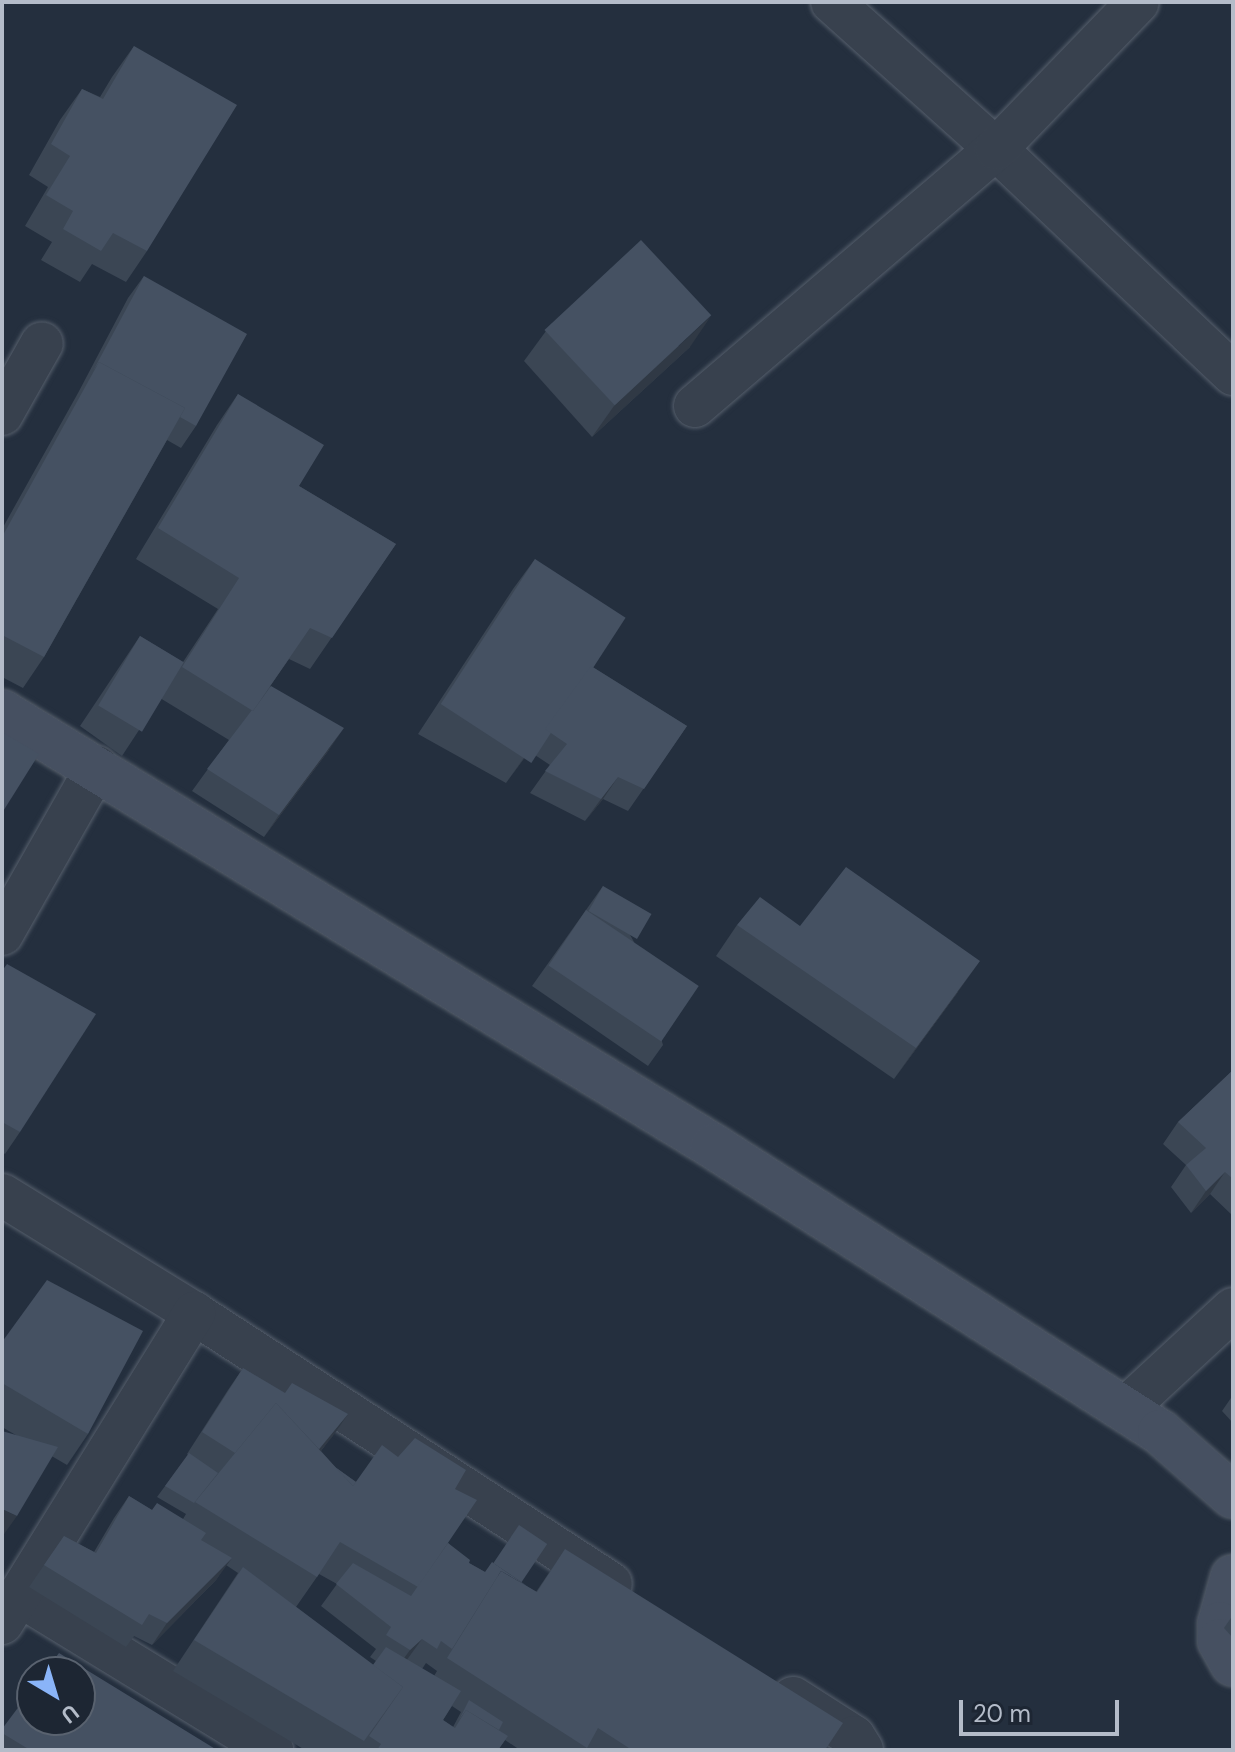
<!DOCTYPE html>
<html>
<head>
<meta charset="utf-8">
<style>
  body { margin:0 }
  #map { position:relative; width:1235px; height:1752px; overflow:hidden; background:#242f3e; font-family:"DM Sans",sans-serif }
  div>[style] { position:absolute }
  .roads { filter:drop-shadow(0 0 2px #565f6c) drop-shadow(0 0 2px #565f6c) }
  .street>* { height:42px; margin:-21px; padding:0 21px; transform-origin:21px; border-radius:21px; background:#38414e }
  .secondary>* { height:44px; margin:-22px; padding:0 22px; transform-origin:22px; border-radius:22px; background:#465061 }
  .wall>* { inset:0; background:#3b4654 }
  .shaded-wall>* { inset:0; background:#303945 }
  .building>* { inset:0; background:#455162; transform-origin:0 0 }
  span { translate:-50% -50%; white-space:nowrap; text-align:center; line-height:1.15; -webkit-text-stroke:6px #1d2633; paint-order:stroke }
  .frame { position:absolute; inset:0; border:4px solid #b4bcc9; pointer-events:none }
  .north { position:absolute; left:16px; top:1656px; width:80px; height:80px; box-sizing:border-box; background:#1d2633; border:2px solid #59626f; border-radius:50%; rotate:142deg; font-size:22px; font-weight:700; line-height:32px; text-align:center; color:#b4bcc9 }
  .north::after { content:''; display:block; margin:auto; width:28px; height:36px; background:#8ab4f8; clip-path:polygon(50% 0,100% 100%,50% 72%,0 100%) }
  .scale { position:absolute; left:959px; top:1700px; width:160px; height:36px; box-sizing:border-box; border:4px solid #b4bcc9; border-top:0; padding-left:10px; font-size:24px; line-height:28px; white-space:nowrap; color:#b4bcc9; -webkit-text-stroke:6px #1d2633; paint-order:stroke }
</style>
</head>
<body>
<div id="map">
  <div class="roads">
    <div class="street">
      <i style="left:832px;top:2px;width:220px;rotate:41.9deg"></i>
      <i style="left:996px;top:149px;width:327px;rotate:43.5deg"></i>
      <i style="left:695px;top:406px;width:396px;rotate:-40.5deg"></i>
      <i style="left:996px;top:149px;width:204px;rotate:-46deg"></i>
      <i style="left:2px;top:414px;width:81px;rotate:-60.6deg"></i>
      <i style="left:2px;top:934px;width:192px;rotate:-60.4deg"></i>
      <i style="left:2px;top:1195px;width:225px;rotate:31.6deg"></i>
      <i style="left:194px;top:1313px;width:497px;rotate:33deg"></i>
      <i style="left:1125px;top:1409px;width:147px;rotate:-42.8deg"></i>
      <i style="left:19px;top:1595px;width:297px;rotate:31.5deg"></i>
      <i style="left:2px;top:1623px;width:365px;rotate:-58.2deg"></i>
      <i style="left:793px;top:1698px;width:72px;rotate:32.6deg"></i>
      <i style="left:854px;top:1737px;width:15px;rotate:58deg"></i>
    </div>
    <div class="secondary">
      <i style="left:2px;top:712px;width:833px;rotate:31.4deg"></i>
      <i style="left:713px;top:1146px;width:531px;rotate:32.61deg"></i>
      <i style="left:1160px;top:1432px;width:97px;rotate:41.2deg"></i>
      <i style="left:1233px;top:1577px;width:49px;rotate:105.5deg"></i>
      <i style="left:1220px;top:1624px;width:17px;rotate:90deg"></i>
      <i style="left:1220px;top:1641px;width:26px;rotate:61deg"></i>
    </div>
  </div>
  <div class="wall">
    <i style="clip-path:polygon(134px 46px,147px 251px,126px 282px,92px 264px,80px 282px,41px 260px,52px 242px,25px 226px,48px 187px,29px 175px,60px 120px,82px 89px,100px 97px,112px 77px)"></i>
    <i style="clip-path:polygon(144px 276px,196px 426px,181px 448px,167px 440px,44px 657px,23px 688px,2px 677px,2px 529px,78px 393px,128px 298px)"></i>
    <i style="clip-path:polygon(546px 331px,690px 347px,592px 437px,524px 361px)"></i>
    <i style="clip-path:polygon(238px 394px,299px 486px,396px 544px,310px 669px,289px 659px,270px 686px,329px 750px,264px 837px,192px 791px,229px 740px,160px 698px,122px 756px,80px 726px,140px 636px,183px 662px,218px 609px,136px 559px,217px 425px)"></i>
    <i style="clip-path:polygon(535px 559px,591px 666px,687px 726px,628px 811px,603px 799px,585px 821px,530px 793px,550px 765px,529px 751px,534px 745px,506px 783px,418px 734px,513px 589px)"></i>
    <i style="clip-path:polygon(603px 886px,634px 942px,663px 1045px,648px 1066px,532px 986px)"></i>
    <i style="clip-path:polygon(737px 925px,800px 926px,958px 992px,894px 1079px,716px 956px)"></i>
    <i style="clip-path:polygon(2px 970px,20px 1132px,5px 1154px,2px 1152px)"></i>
    <i style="clip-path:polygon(1233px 1070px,1233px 1216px,1210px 1194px,1191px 1213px,1171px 1187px,1186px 1165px,1163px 1144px,1178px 1122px)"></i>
    <i style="clip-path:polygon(2px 1342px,88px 1434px,67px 1465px,2px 1427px)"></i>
    <i style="clip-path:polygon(evenodd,243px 1368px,285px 1393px,348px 1414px,321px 1451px,335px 1467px,356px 1482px,398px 1457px,455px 1489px,448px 1543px,469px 1563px,485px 1572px,520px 1582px,536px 1592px,565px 1549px,825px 1750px,520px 1750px,505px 1740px,498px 1750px,305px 1750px,173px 1671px,238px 1573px,226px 1565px,216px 1580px,152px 1645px,134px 1636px,126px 1647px,29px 1587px,64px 1536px,94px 1552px,114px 1518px,129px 1496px,152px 1510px,183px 1519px,186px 1514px,157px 1497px,188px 1455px,187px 1454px,228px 1390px,243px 1368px,319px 1574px,337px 1584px,321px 1606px,376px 1649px,370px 1657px,376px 1661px,373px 1665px,296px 1607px,319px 1574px,243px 1368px,426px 1663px,437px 1671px,434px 1676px,422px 1669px,426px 1663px,243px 1368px,452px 1706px,461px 1712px,453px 1727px,443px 1720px,452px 1706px)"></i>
    <i style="clip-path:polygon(1233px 1395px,1233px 1423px,1222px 1411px)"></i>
    <i style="clip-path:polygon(1233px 1615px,1233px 1638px,1224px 1628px)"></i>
    <i style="clip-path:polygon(2px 1729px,217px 1750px,2px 1750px)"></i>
  </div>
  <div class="shaded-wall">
    <i style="clip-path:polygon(711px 316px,690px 347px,592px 437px,614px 406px)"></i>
    <i style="clip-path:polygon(626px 618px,604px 649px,506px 783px,528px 752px)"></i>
    <i style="clip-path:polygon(344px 728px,329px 750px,264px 837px,279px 815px)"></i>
    <i style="clip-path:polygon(618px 777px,603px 799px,585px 821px,601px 799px)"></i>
    <i style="clip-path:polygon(980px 961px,958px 992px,894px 1079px,916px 1048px)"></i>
    <i style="clip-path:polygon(1225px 1172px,1210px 1194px,1191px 1213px,1206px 1191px)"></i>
    <i style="clip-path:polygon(348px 1414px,333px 1436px,314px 1459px,312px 1458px)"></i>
    <i style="clip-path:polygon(2px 1509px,17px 1516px,2px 1537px)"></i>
    <i style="clip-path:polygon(232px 1558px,216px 1580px,152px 1645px,167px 1623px)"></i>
    <i style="clip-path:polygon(422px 1639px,406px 1661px,394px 1672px,410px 1650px)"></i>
  </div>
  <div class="building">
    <i style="clip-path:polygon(134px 46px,237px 105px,147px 251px,113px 233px,101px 251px,63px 229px,73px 211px,46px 195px,70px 156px,51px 144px,82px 89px,103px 99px)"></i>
    <i style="left:641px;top:240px;width:103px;height:132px;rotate:47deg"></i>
    <i style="clip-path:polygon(144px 276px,247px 334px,196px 426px,180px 417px,185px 408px,99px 362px,93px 371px)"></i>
    <i style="clip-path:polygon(99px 362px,185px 408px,44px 657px,2px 635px,2px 537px)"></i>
    <i style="clip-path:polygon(238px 394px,324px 445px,299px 486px,396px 544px,332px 638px,310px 628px,253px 711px,182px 667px,239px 578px,158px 528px)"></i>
    <i style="left:535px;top:559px;width:108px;height:173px;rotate:33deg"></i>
    <i style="left:140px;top:636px;width:51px;height:81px;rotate:31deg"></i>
    <i style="clip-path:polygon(591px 666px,687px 726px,644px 789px,618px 777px,601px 799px,545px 771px,567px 744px,545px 729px)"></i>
    <i style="clip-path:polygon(271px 686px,344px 728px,279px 815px,207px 769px,252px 710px,253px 711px)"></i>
    <i style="clip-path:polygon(2px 732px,39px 754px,2px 813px)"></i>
    <i style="clip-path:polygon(846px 867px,980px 961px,916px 1048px,737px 925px,760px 897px,800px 926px)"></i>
    <i style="left:603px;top:886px;width:56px;height:29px;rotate:30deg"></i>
    <i style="left:586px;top:910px;width:136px;height:67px;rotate:34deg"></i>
    <i style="clip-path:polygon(7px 964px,96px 1014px,20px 1132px,2px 1122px,2px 971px)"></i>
    <i style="clip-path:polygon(1233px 1070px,1233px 1179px,1225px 1172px,1206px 1191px,1186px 1165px,1206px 1148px,1178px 1122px)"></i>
    <i style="clip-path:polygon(47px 1280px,143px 1331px,88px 1434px,2px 1383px,2px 1342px)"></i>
    <i style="clip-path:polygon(243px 1368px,285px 1393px,292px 1383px,348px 1414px,319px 1449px,276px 1403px,235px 1453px,202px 1432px)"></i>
    <i style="clip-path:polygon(276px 1403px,353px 1486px,382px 1445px,398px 1457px,415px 1438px,466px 1470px,455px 1489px,477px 1500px,418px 1587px,340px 1542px,317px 1577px,195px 1502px)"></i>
    <i style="clip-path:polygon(2px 1431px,58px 1447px,17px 1516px,2px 1509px)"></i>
    <i style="clip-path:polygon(189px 1453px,218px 1473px,194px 1503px,165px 1486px)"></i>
    <i style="clip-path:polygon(335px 1467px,356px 1482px,353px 1486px)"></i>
    <i style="clip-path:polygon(129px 1496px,152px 1510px,157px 1503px,206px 1533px,201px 1540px,232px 1558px,167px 1623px,149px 1614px,142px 1625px,44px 1565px,64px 1536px,96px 1553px)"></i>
    <i style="left:519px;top:1525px;width:34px;height:46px;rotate:34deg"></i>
    <i style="clip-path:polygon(448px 1543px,470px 1560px,469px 1563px,485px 1572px,492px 1562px,527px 1586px,501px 1571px,452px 1649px,441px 1641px,437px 1649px,422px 1639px,410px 1650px,386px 1635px,391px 1627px,336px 1584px,353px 1563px,411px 1596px)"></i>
    <i style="clip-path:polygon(565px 1549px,843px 1723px,825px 1750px,632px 1750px,598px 1728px,587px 1748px,447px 1658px,501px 1571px,537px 1592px)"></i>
    <i style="clip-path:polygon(243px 1567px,403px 1687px,364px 1741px,194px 1640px)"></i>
    <i style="clip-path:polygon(386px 1647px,461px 1691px,443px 1720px,455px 1728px,466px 1710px,508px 1736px,498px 1750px,377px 1750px,381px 1744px,369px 1736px,403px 1687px,373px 1665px)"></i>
    <i style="clip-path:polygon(59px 1653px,217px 1750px,30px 1750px,2px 1733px,2px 1729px,32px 1689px,32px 1720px,80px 1720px,80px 1672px,45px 1672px)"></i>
    <i style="clip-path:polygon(469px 1700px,503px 1722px,499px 1730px,466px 1710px,459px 1720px)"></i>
  </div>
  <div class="frame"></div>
  <div class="north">U</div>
  <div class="scale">20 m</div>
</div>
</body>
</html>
